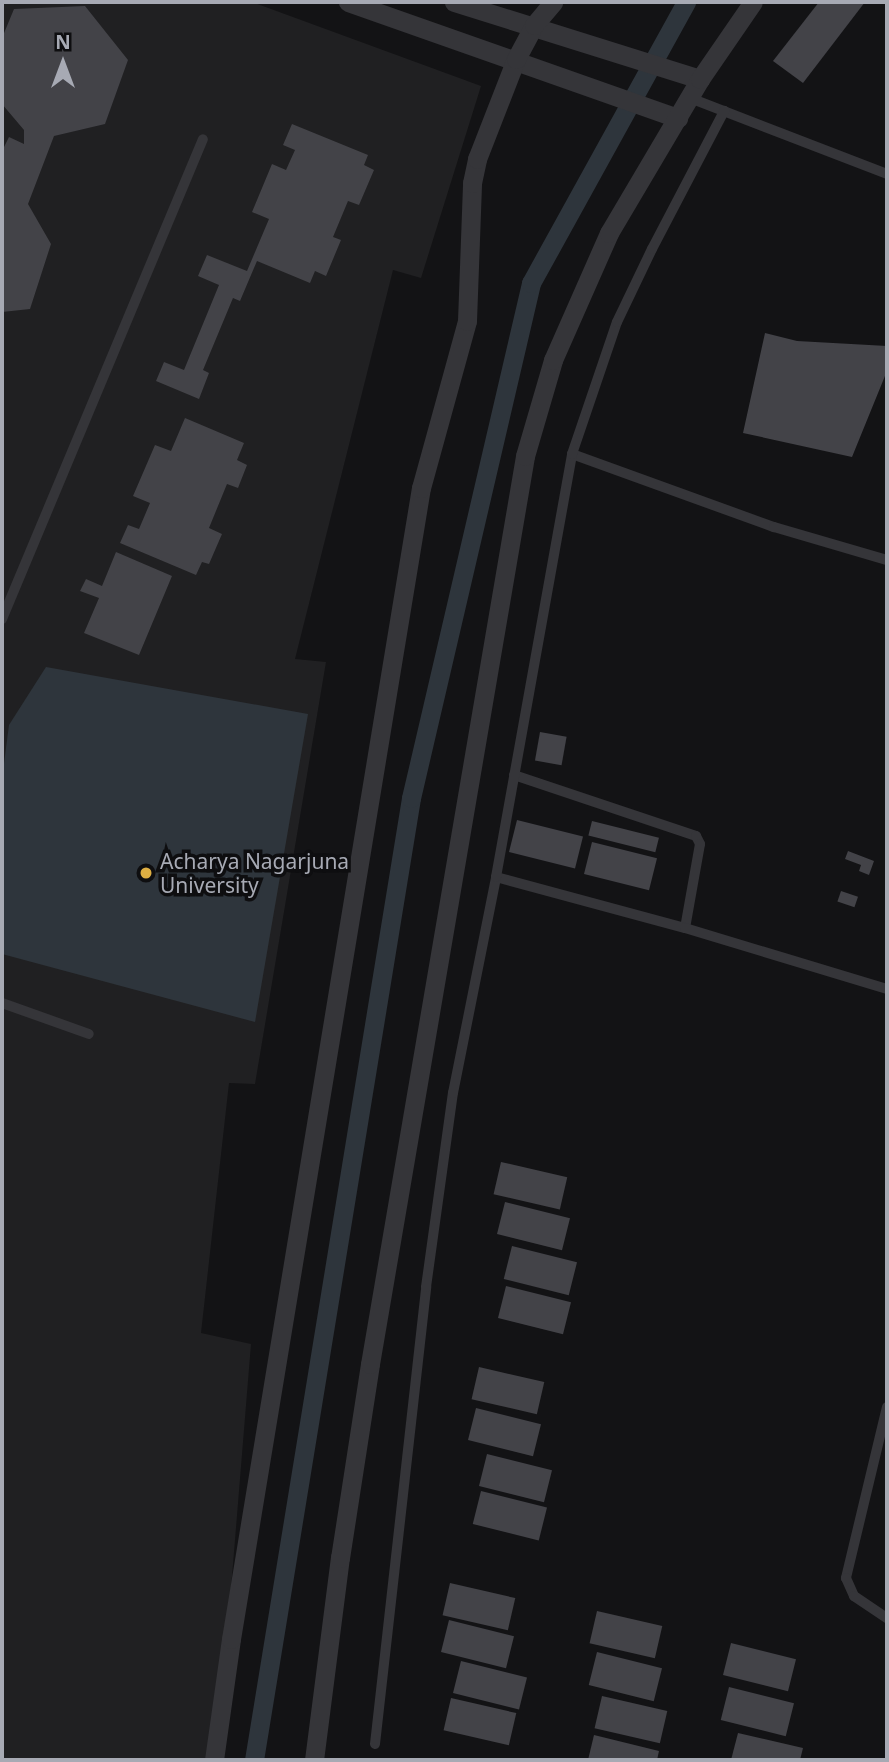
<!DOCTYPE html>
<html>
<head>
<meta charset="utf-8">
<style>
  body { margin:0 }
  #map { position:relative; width:889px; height:1762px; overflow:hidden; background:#131315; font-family:"Noto Sans",sans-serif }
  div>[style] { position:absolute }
  .built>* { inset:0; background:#202022 }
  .water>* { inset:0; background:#2e353c }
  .canal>* { height:19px; margin:-9.5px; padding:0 9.5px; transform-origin:9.5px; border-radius:9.5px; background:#2e353c }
  .building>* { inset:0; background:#434348; transform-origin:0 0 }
  .lane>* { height:10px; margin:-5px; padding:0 5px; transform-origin:5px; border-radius:5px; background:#353539 }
  .street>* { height:19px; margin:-9.5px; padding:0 9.5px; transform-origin:9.5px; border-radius:9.5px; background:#353539 }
  .dots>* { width:19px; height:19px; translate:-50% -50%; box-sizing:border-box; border:4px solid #0e0e10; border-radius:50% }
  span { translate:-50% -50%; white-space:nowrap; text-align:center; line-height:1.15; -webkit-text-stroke:7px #0e0e10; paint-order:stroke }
  .poi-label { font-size:21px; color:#a7aab4 }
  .left { translate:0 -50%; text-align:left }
  .frame { position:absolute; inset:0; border:4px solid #a7aab4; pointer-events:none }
  .north { position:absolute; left:28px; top:28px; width:70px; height:70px; -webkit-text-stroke:5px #0e0e10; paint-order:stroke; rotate:0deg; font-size:19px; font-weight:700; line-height:28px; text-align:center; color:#a7aab4 }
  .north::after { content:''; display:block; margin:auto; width:24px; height:32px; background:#a7aab4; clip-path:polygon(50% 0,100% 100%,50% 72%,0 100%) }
</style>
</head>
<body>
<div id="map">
  <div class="built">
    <i style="clip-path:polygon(2px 2px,252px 2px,481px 86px,421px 278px,393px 270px,295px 659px,326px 662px,255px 1084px,229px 1083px,201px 1333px,251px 1344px,217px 1760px,2px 1760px)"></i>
  </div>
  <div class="water">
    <i style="clip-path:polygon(46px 667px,308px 714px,255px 1022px,2px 954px,2px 779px,9px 725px)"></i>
  </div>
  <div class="canal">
    <i style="left:254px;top:1760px;width:975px;rotate:-80.73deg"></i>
    <i style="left:411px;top:798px;width:529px;rotate:-76.88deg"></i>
    <i style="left:531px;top:283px;width:321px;rotate:-61.1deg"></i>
  </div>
  <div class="building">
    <i style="clip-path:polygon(819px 2px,865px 2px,803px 83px,773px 61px)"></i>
    <i style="clip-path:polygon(85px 6px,128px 60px,105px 124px,54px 136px,28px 204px,51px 244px,30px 309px,2px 312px,2px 151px,9px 137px,24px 144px,24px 130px,2px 104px,2px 38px,14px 9px)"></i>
    <i style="clip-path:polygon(292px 124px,368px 155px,364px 165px,374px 170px,359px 205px,348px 201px,333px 237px,341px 240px,326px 276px,315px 271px,310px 283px,257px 261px,240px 301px,233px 298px,203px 370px,209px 373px,199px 399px,156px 381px,164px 362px,184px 370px,219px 285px,198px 276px,207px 255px,247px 271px,269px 219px,252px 212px,272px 164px,286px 170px,295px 150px,283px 145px)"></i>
    <i style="clip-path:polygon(765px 333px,797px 341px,887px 346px,887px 371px,852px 457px,743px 433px)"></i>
    <i style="clip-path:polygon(185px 418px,244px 443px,237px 460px,247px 465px,238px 488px,227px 484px,209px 528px,222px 534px,209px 564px,202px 562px,196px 575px,120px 543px,128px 525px,139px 529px,150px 503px,133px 496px,155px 445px,171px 451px)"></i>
    <i style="clip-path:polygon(116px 552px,172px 576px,139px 655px,84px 633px,99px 598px,80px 591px,86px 579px,102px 586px)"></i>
    <i style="left:540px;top:732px;width:27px;height:29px;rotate:10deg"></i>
    <i style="left:517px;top:820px;width:68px;height:33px;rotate:14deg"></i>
    <i style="left:592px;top:821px;width:69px;height:15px;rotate:14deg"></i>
    <i style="left:592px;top:842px;width:67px;height:33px;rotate:14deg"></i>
    <i style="clip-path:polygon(848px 851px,874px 861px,869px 875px,859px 871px,861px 865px,845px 859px)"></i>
    <i style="left:841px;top:891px;width:18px;height:11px;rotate:19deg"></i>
    <i style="left:501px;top:1162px;width:68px;height:33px;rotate:13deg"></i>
    <i style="left:505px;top:1202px;width:67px;height:33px;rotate:14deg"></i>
    <i style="left:512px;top:1246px;width:67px;height:34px;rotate:14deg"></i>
    <i style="left:506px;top:1286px;width:67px;height:33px;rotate:14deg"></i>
    <i style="left:479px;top:1367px;width:67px;height:33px;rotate:13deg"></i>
    <i style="left:476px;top:1408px;width:67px;height:33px;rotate:14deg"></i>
    <i style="left:487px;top:1454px;width:67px;height:33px;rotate:14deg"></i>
    <i style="left:481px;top:1491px;width:68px;height:34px;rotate:14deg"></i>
    <i style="left:450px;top:1583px;width:67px;height:33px;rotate:13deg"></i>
    <i style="left:597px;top:1611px;width:67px;height:33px;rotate:13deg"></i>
    <i style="left:449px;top:1620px;width:67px;height:33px;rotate:14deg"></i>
    <i style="left:731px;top:1643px;width:67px;height:33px;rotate:14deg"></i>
    <i style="left:597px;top:1652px;width:67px;height:34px;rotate:14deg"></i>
    <i style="left:461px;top:1661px;width:68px;height:33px;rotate:14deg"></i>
    <i style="left:729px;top:1687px;width:67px;height:34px;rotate:14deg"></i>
    <i style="left:602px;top:1696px;width:67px;height:33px;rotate:13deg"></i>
    <i style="left:451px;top:1698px;width:67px;height:33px;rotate:13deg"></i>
    <i style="clip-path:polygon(738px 1733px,803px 1748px,800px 1760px,731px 1760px)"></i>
    <i style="clip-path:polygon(594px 1735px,659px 1751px,657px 1760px,588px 1760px)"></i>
  </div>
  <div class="lane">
    <i style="left:690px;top:98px;width:211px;rotate:21.1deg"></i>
    <i style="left:572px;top:454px;width:215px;rotate:19.9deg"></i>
    <i style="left:774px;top:527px;width:118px;rotate:16.3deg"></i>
    <i style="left:2px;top:619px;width:520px;rotate:-67.28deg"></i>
    <i style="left:514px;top:775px;width:192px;rotate:18.5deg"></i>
    <i style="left:696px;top:836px;width:9px;rotate:63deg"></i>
    <i style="left:700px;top:844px;width:85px;rotate:100.1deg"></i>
    <i style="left:496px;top:877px;width:196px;rotate:15.1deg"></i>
    <i style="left:685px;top:928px;width:211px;rotate:16.8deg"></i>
    <i style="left:2px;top:1003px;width:92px;rotate:19.6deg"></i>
    <i style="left:887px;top:1407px;width:176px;rotate:103.5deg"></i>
    <i style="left:846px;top:1578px;width:20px;rotate:66deg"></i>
    <i style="left:854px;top:1596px;width:40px;rotate:34deg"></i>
    <i style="left:375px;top:1744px;width:460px;rotate:-83.6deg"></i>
    <i style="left:426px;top:1287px;width:196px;rotate:-82.1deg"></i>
    <i style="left:453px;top:1093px;width:220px;rotate:-78.7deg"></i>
    <i style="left:496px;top:877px;width:430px;rotate:-79.8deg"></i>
    <i style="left:572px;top:454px;width:139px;rotate:-71.2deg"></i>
    <i style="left:617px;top:322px;width:81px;rotate:-64.4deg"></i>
    <i style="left:652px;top:249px;width:156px;rotate:-62.4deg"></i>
  </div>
  <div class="street">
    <i style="left:348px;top:2px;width:350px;rotate:19.4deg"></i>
    <i style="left:454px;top:2px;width:258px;rotate:17.4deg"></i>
    <i style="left:214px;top:1760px;width:122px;rotate:-82deg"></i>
    <i style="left:231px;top:1639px;width:1167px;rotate:-80.63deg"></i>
    <i style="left:421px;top:488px;width:173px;rotate:-74.6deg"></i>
    <i style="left:467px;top:321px;width:138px;rotate:-87.9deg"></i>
    <i style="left:472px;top:183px;width:25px;rotate:-78deg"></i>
    <i style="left:477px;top:159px;width:107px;rotate:-68.7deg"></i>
    <i style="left:516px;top:59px;width:38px;rotate:-62deg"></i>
    <i style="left:534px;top:25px;width:30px;rotate:-50deg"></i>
    <i style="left:314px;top:1760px;width:204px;rotate:-82.7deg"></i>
    <i style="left:340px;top:1558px;width:196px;rotate:-81.2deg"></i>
    <i style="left:370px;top:1364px;width:921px;rotate:-80.31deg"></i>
    <i style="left:525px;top:456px;width:100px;rotate:-73.7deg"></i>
    <i style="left:553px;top:360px;width:139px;rotate:-66.2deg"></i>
    <i style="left:609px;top:233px;width:179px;rotate:-59.4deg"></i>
    <i style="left:700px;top:79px;width:93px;rotate:-55.5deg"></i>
  </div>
  <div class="dots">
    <i style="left:146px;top:873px;background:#deaf43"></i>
  </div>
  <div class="poi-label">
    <span class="left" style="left:160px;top:873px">Acharya Nagarjuna<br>University</span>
  </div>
  <div class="frame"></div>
  <div class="north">N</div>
</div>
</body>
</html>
